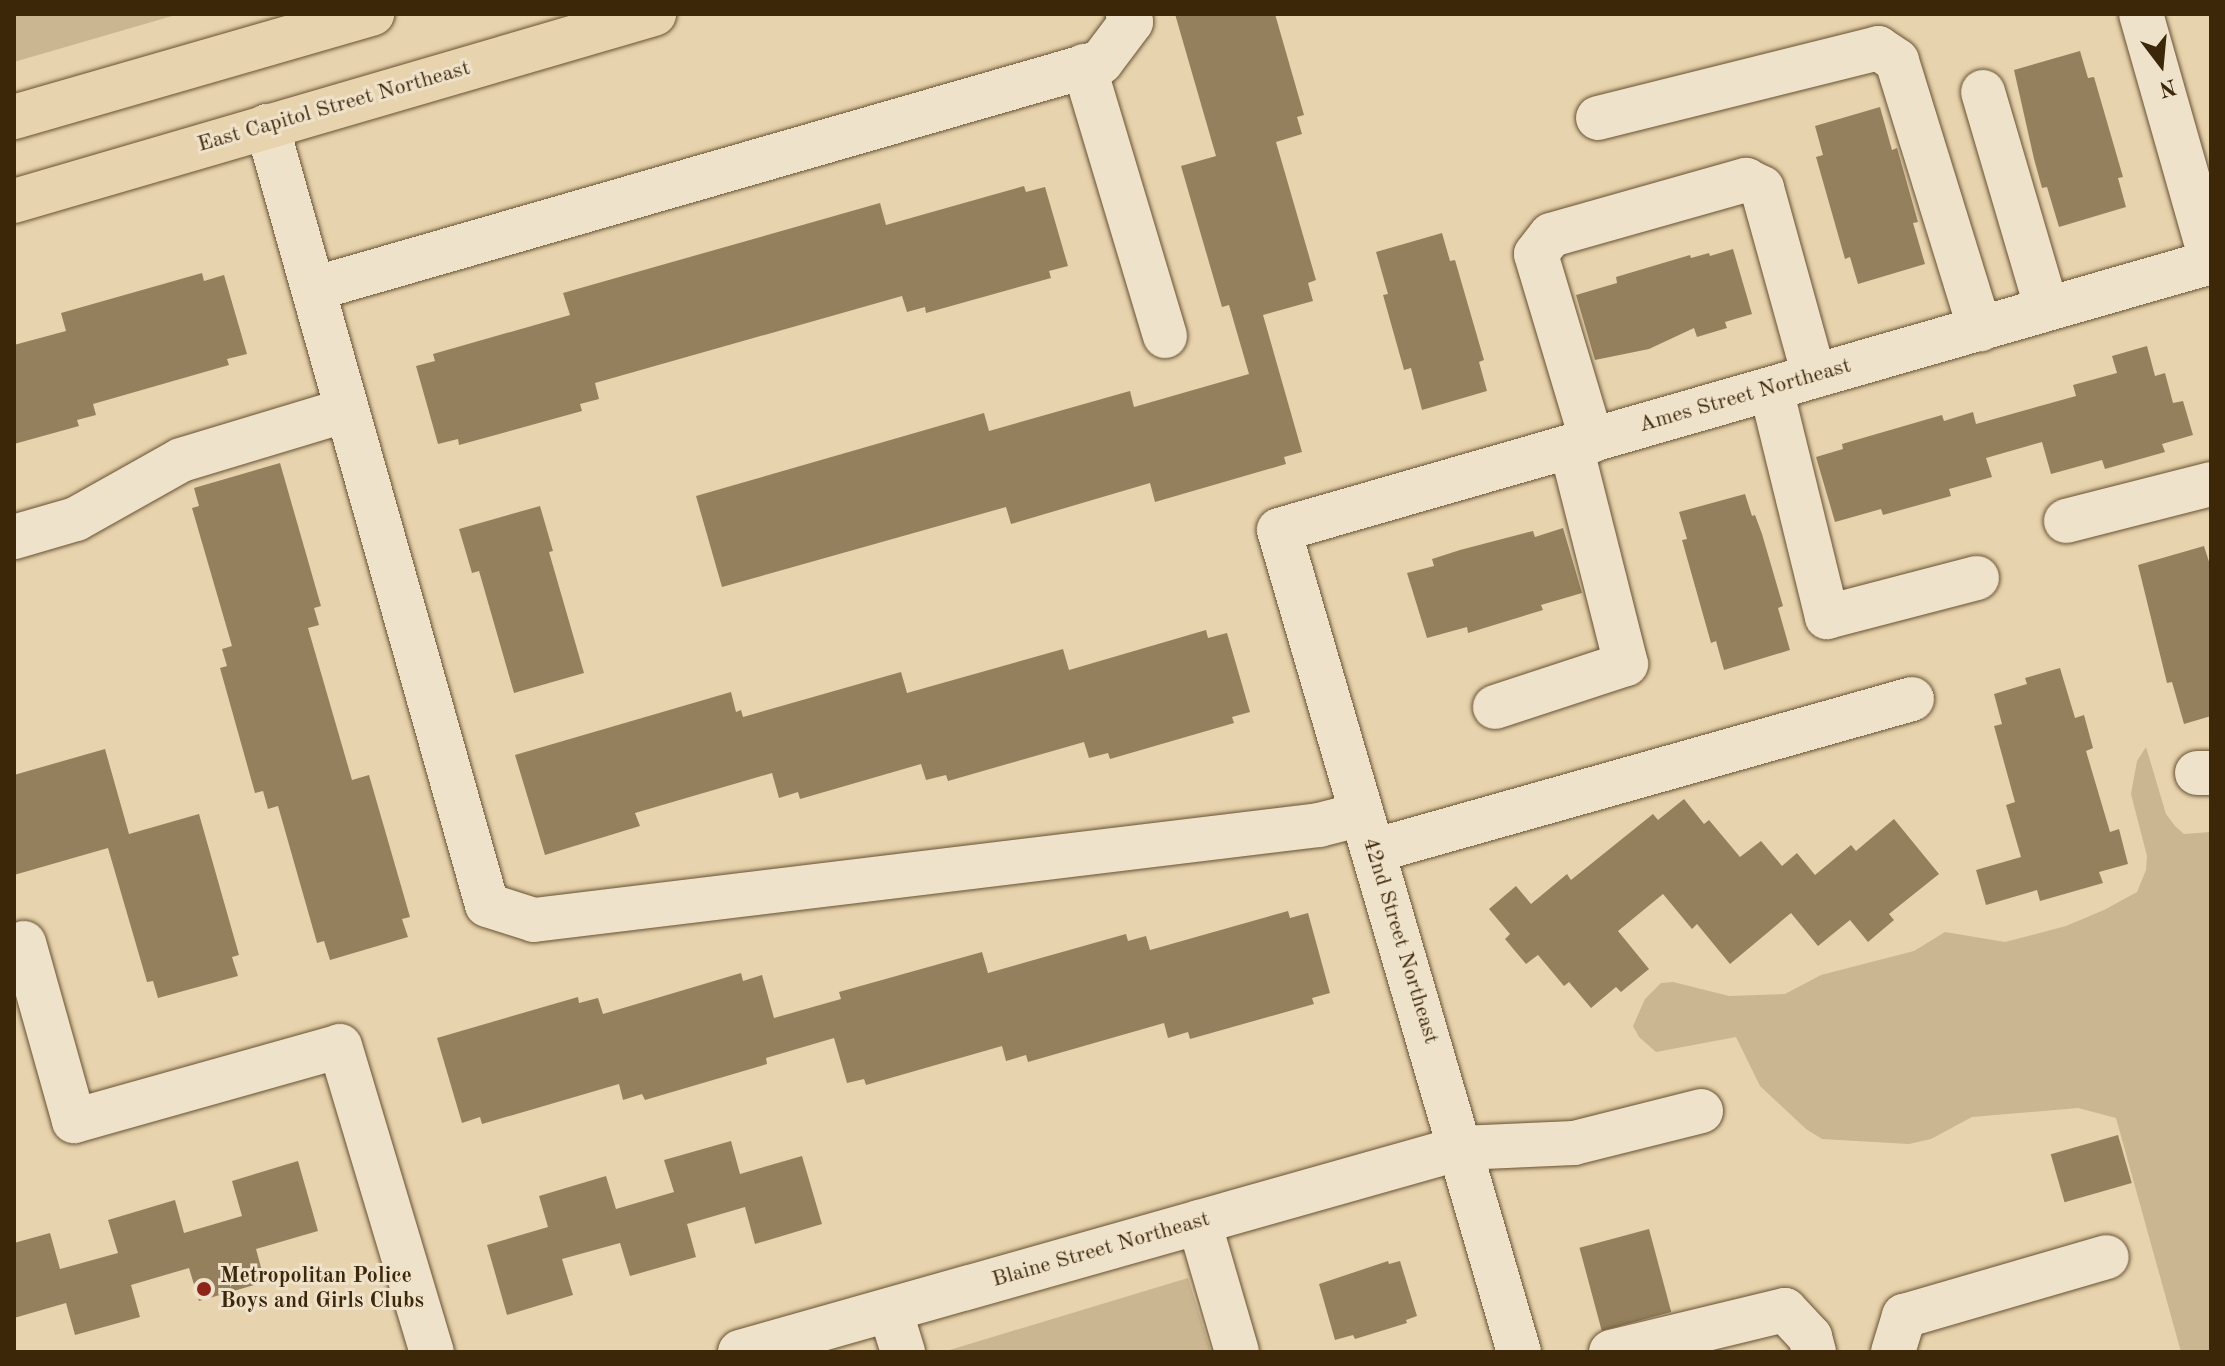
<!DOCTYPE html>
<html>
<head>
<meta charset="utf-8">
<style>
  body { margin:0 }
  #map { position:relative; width:2225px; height:1366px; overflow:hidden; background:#e7d3ad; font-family:"Old Standard TT",serif }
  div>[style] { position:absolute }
  .green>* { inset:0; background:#cab691 }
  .building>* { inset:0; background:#95805e; transform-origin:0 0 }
  .roads { filter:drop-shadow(0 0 2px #685232) drop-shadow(0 0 2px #685232) }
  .minor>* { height:44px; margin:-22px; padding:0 22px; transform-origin:22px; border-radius:22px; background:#efe2ca }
  .major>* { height:44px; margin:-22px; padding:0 22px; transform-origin:22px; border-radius:22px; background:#e7d3ad }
  .dots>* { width:22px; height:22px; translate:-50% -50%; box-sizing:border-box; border:4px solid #efe2ca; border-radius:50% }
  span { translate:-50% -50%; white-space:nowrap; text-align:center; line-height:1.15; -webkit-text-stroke:6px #efe2ca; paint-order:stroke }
  .street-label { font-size:22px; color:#3d2709 }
  .poi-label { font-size:22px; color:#3d2709; font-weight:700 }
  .left { translate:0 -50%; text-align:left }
  .frame { position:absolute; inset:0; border:16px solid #3d2709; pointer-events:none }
  .north { position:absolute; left:2121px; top:24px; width:80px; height:80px; -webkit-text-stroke:6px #efe2ca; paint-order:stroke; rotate:164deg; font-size:22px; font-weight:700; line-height:32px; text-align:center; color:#3d2709 }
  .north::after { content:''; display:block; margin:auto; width:28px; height:36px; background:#3d2709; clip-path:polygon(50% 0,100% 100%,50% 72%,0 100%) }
</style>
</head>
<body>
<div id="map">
  <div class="green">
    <i style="clip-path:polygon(14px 14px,179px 14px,14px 62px)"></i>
    <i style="clip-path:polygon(2146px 747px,2166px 814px,2175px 826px,2184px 834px,2211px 832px,2211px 1352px,2181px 1352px,2116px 1118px,2078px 1108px,1972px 1117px,1931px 1139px,1909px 1144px,1822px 1139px,1806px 1129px,1760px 1086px,1736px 1037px,1656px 1052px,1639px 1037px,1633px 1026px,1645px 999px,1661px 983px,1673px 982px,1729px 996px,1785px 994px,1821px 975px,1914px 951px,1945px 932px,2005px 942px,2066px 926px,2104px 910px,2137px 892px,2146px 870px,2147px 856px,2131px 794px,2137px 761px)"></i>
    <i style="clip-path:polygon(1188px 1278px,1211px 1352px,943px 1352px)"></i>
  </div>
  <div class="building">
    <i style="clip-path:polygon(1175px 14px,1275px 14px,1304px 115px,1297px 117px,1302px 134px,1276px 142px,1316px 280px,1308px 283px,1313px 301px,1263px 315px,1302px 452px,1284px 457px,1286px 464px,1155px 502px,1150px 483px,1011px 524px,1006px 507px,722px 587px,696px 496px,984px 413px,989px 431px,1130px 391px,1134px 407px,1249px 374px,1229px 305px,1222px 307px,1181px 166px,1216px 156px)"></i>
    <i style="clip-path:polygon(2080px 51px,2088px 78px,2094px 77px,2123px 177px,2118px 178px,2126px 207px,2059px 227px,2047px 187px,2042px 188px,2034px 159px,2014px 70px)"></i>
    <i style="clip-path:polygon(1880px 107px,1892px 150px,1897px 148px,1918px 222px,1913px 223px,1925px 264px,1858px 284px,1850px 257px,1845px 259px,1816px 157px,1823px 155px,1815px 126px)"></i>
    <i style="clip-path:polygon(1024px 186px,1026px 192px,1045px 187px,1068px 266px,1049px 271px,1051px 278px,926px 313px,925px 307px,907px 312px,902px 296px,595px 383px,599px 399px,580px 404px,582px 411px,459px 445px,458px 439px,438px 444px,416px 366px,435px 361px,433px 354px,570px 315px,563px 293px,880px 203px,886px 225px)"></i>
    <i style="clip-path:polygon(1442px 233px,1450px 261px,1455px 260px,1484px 360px,1479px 362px,1487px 391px,1422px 410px,1411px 368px,1404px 370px,1383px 295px,1388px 294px,1376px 252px)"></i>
    <i style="clip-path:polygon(1733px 249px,1752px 314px,1725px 322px,1727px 328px,1697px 337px,1694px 328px,1649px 349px,1595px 360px,1576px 295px,1617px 283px,1616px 277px,1690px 255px,1691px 258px,1709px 253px,1710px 256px)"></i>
    <i style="clip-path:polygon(202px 273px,204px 281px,224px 275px,247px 354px,227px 359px,229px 365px,93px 404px,96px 415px,77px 420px,79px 426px,14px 444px,14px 345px,66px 331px,61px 313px)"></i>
    <i style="clip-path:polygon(2147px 346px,2155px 376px,2165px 373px,2173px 403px,2183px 401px,2193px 435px,2162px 444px,2165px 452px,2105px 469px,2102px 460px,2051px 474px,2042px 442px,1986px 458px,1992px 477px,1949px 489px,1951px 496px,1883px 515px,1881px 509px,1835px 522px,1816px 457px,1843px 449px,1842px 444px,1942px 415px,1944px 421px,1973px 412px,1976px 424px,2076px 396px,2073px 385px,2117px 373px,2112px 356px)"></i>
    <i style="clip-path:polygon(280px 463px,321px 606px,314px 608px,319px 625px,308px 628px,352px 780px,369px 775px,410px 917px,402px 919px,408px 937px,330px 960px,324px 941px,317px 943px,278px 806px,268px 809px,263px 791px,255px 793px,220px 668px,227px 666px,222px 649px,232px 646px,192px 508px,199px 506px,194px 488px)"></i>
    <i style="clip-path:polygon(1745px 494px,1752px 516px,1755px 515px,1762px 534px,1783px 606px,1778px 608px,1790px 650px,1724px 670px,1716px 641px,1711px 643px,1682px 540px,1687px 539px,1679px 512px)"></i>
    <i style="clip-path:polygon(540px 506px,553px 551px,549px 552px,584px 673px,514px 693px,479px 571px,472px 573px,459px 529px)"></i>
    <i style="clip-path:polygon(1563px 528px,1582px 593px,1541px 605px,1543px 610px,1468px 633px,1467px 627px,1427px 638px,1407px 573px,1434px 566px,1432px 559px,1460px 550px,1533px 531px,1535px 537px)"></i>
    <i style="clip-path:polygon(2204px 546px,2211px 568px,2211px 716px,2184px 724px,2172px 682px,2167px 683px,2138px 565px)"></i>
    <i style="clip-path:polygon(1206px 630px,1208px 638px,1227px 633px,1250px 712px,1232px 717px,1234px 723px,1110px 759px,1108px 753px,1089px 758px,1084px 742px,948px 781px,946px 775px,926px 780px,921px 764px,800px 799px,798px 792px,779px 798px,772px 773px,635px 813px,640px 826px,545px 855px,515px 755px,731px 692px,736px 712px,741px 710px,743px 717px,901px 672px,907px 693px,1063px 649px,1069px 670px)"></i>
    <i style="clip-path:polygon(2060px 668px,2075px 718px,2084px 715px,2093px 748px,2086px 751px,2110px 832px,2119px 829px,2128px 864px,2099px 872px,2103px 883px,2040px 901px,2037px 890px,1986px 905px,1976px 870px,2021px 857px,2006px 805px,2015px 802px,1994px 726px,2002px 724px,1994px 694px,2027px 684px,2025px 678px)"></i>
    <i style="clip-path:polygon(105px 749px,129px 834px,199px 814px,239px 955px,232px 957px,238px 976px,158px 998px,153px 981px,147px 982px,108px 848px,14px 875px,14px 775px)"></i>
    <i style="clip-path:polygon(1684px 799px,1704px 824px,1709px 820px,1740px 857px,1761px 841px,1782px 866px,1797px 853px,1815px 875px,1851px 845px,1856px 851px,1894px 819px,1939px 874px,1889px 914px,1894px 920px,1868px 942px,1850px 920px,1818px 946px,1791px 913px,1730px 964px,1697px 924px,1692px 929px,1663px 894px,1618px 931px,1649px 969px,1621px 992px,1616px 987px,1591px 1008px,1569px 982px,1564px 986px,1538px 955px,1526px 964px,1505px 939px,1510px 934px,1489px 909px,1516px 886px,1531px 904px,1567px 874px,1571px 880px,1653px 814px,1658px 820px)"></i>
    <i style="clip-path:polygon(1288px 911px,1290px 918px,1308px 913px,1330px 993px,1312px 998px,1314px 1004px,1190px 1039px,1188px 1032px,1168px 1038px,1164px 1023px,1028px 1062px,1026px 1055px,1006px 1061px,1002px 1046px,866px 1085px,864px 1079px,847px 1083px,834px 1038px,766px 1058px,767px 1064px,645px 1100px,642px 1094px,623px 1100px,619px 1084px,482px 1124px,480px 1117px,462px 1123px,437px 1038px,578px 997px,579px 1003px,598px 998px,603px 1014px,741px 973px,743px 981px,762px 975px,774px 1018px,841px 999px,839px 992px,982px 952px,988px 973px,1126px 934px,1128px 941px,1146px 936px,1150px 950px)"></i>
    <i style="left:2118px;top:1135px;width:50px;height:70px;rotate:74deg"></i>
    <i style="clip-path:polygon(731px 1141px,740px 1174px,802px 1156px,822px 1224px,755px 1244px,745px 1207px,687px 1224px,696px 1257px,630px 1276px,620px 1243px,562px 1259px,573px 1295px,507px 1315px,487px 1245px,548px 1227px,539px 1196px,606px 1176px,616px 1209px,674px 1192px,664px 1160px)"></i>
    <i style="clip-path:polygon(298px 1161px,318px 1231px,256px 1249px,265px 1282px,199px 1301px,189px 1268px,131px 1285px,140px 1317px,75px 1335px,66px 1303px,14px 1318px,14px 1243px,50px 1233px,60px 1269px,118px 1253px,108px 1220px,175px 1200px,184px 1233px,242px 1216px,232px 1181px)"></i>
    <i style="left:1649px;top:1229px;width:86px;height:72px;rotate:75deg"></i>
    <i style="clip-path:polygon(1388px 1261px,1389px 1264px,1400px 1261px,1417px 1316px,1406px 1320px,1407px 1323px,1355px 1339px,1353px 1335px,1335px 1340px,1319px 1284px)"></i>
  </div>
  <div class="roads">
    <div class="minor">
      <i style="left:2141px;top:14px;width:255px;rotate:74.1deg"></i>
      <i style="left:1084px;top:66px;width:282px;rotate:73.3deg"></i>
      <i style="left:1983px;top:92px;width:226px;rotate:73.6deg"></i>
      <i style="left:1598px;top:118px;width:289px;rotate:-14deg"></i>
      <i style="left:1878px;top:48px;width:23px;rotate:34deg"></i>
      <i style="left:1897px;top:61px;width:281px;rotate:72.8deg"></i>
      <i style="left:267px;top:126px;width:809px;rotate:74.23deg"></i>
      <i style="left:487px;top:905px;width:49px;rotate:17.7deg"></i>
      <i style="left:534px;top:920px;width:791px;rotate:-6.9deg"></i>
      <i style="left:1319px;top:825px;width:44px;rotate:-14.3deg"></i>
      <i style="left:313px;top:289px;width:820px;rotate:-16.07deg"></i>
      <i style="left:1101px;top:62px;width:50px;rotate:-53.1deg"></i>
      <i style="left:1131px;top:22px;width:9px;rotate:-111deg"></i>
      <i style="left:1771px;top:389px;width:235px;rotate:76.2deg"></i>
      <i style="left:1827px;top:617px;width:155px;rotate:-14.6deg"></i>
      <i style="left:1592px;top:441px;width:195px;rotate:-106.7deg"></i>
      <i style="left:1536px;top:254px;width:24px;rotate:-52deg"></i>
      <i style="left:1551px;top:235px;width:203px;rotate:-15.8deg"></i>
      <i style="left:1746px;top:180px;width:18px;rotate:27deg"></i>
      <i style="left:1762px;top:188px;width:195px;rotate:74.5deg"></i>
      <i style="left:2066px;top:521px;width:150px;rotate:-14.3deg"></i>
      <i style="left:14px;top:537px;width:65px;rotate:-16.2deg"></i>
      <i style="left:76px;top:519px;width:120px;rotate:-29.3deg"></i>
      <i style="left:181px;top:460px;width:173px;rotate:-16.8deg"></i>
      <i style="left:1495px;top:707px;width:138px;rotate:-18.2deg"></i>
      <i style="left:1626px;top:664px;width:224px;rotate:-104.2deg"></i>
      <i style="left:2197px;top:773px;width:14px"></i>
      <i style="left:1373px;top:851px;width:560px;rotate:-15.75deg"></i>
      <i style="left:24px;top:943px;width:185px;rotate:74.3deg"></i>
      <i style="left:74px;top:1121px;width:276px;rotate:-15.7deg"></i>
      <i style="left:340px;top:1046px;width:320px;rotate:73.3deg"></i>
      <i style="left:1199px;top:1222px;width:135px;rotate:73.7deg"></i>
      <i style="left:890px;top:1310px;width:44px;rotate:72.8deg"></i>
      <i style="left:740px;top:1352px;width:749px;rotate:-15.8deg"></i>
      <i style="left:1461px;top:1148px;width:113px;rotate:-2.5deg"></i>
      <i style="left:1574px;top:1143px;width:131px;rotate:-14.1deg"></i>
      <i style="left:1519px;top:1352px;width:856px;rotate:-106.28deg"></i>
      <i style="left:1279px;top:530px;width:970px;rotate:-16.04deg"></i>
      <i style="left:1611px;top:1352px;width:179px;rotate:-13.6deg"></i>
      <i style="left:1785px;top:1310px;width:37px;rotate:47deg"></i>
      <i style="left:1810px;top:1337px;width:16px;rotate:75deg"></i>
      <i style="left:1893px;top:1352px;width:38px;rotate:-73deg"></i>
      <i style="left:1904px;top:1316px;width:211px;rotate:-16.2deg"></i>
    </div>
    <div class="major">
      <i style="left:14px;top:117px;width:373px;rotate:-16.1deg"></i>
      <i style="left:14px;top:201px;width:667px;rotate:-16.29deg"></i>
    </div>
  </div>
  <div class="dots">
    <i style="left:204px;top:1289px;background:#8f2418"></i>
  </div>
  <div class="street-label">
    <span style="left:334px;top:107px;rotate:-16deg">East Capitol Street Northeast</span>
    <span style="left:1745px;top:396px;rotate:-16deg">Ames Street Northeast</span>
    <span style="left:1400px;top:941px;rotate:73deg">42nd Street Northeast</span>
    <span style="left:1101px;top:1250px;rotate:-16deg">Blaine Street Northeast</span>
  </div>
  <div class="poi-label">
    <span class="left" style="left:220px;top:1289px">Metropolitan Police<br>Boys and Girls Clubs</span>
  </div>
  <div class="frame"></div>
  <div class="north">N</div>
</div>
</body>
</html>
